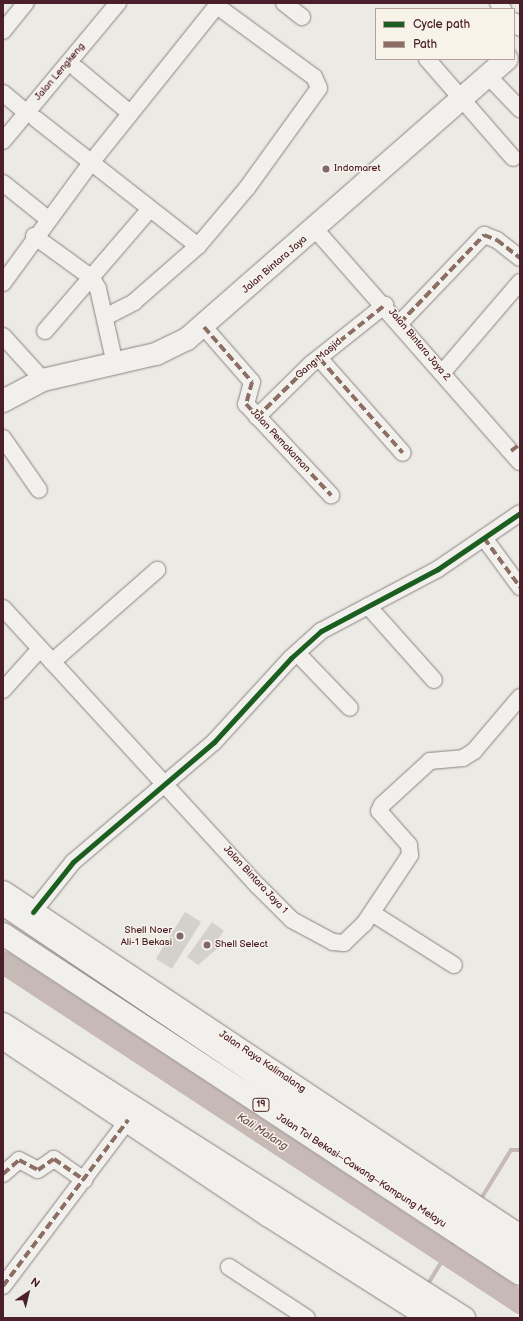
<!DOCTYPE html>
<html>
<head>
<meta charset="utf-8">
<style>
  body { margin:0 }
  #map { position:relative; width:523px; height:1321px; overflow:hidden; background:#eceae4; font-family:"Balsamiq Sans",sans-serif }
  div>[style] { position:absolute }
  .stream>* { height:4px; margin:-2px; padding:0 2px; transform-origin:2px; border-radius:2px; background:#c7b9b6 }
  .river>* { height:23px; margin:-11.5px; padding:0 11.5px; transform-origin:11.5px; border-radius:11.5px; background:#c7b9b6 }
  .building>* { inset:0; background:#d4d0cc; transform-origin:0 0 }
  .roads { filter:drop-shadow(0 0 1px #8b8282) drop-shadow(0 0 1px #8b8282) }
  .street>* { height:16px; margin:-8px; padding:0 8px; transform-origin:8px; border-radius:8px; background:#f1f0ec }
  .secondary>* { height:22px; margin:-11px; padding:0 11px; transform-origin:11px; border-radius:11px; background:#f1f0ec }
  .primary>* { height:22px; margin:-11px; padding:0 11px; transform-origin:11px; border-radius:11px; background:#f1f0ec }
  .highway>* { height:22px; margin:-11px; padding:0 11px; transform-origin:11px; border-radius:11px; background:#f1f0ec }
  .quiet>* { height:4px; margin-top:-2px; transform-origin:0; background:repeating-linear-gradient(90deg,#8d6e63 0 8px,transparent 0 12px) }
  .cycleway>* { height:5px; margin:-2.5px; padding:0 2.5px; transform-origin:2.5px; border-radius:2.5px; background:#1b5e20 }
  .dots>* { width:11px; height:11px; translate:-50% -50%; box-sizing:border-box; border:2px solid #f7f3e8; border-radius:50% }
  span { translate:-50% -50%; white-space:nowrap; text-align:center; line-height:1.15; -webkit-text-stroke:3px #f7f3e8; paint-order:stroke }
  .shield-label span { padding:1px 3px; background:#f7f3e8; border:1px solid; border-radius:3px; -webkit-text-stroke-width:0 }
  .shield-label { font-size:9px; color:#4a1f2b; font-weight:700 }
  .street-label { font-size:10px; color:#4a1f2b }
  .poi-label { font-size:10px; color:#4a1f2b }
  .left { translate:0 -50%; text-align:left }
  .right { translate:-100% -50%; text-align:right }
  .water-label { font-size:11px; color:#704e55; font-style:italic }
  .frame { position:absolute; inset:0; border:4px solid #4a1f2b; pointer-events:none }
  .legend { position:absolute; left:375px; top:8px; width:140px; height:52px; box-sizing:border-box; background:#f7f3e8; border:1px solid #b29e9c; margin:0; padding:5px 7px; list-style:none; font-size:12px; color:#4a1f2b }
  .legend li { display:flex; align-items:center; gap:8px; height:20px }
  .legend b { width:20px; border:1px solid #b29e9c }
  .north { position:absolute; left:8px; top:1273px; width:40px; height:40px; -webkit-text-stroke:3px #f7f3e8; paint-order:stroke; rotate:35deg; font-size:11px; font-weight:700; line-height:16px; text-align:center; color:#4a1f2b }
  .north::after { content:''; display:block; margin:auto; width:14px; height:18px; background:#4a1f2b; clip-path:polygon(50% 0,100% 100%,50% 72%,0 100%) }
</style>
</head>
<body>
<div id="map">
  <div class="stream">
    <i style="left:479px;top:1202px;width:61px;rotate:-58.4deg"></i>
    <i style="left:511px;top:1150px;width:9px"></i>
    <i style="left:426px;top:1287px;width:55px;rotate:-58.3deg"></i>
  </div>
  <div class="river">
    <i style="left:3px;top:962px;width:619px;rotate:33.33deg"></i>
  </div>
  <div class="building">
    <i style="left:185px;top:912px;width:19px;height:55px;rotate:32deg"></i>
    <i style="clip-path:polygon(212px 922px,224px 931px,216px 942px,219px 947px,198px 965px,187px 957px)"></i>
  </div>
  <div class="roads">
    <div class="street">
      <i style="left:284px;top:3px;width:23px;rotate:38deg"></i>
      <i style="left:498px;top:3px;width:8px;rotate:50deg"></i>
      <i style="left:514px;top:21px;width:9px;rotate:49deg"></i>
      <i style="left:3px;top:31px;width:36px;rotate:-51deg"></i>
      <i style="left:427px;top:59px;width:131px;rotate:49deg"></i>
      <i style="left:77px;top:69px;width:69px;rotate:39.7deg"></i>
      <i style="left:489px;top:77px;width:45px;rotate:45.9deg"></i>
      <i style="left:3px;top:93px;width:31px;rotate:40deg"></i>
      <i style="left:36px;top:119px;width:206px;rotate:38.1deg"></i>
      <i style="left:3px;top:141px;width:180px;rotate:-50.2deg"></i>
      <i style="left:3px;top:183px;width:58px;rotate:38.7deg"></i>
      <i style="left:315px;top:229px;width:310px;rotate:48.7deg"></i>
      <i style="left:34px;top:236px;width:72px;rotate:35.9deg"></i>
      <i style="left:92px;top:278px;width:13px;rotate:61deg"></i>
      <i style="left:98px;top:289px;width:77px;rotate:77.2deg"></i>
      <i style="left:3px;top:283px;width:147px;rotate:-53.8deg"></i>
      <i style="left:90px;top:164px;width:206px;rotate:-51.3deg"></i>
      <i style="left:105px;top:317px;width:33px;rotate:-27deg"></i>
      <i style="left:134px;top:302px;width:85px;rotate:-41.2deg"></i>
      <i style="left:198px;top:246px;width:76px;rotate:-49.8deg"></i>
      <i style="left:247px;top:188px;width:123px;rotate:-54.2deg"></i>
      <i style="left:319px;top:88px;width:12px;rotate:-114deg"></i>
      <i style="left:314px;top:77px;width:120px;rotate:-143.8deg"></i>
      <i style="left:400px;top:323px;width:122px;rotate:-46.3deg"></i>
      <i style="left:484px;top:235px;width:14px;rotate:21deg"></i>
      <i style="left:497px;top:240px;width:29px;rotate:38deg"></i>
      <i style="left:204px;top:327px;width:73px;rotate:48.9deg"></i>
      <i style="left:252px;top:382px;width:23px;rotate:105deg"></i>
      <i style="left:246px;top:404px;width:125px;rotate:47deg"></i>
      <i style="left:45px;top:331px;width:161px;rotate:-49.3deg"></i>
      <i style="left:3px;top:336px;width:59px;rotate:47.7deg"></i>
      <i style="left:320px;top:359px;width:125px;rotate:48.6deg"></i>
      <i style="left:442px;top:373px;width:120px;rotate:-49.4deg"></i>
      <i style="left:257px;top:417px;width:76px;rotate:-44.5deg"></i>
      <i style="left:311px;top:364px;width:95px;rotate:-38.6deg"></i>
      <i style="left:3px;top:438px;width:63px;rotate:55.3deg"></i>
      <i style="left:484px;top:538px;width:61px;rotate:53.7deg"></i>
      <i style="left:368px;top:606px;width:99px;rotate:48.3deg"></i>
      <i style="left:3px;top:608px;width:377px;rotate:47.5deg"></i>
      <i style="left:258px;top:886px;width:48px;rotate:45deg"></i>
      <i style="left:292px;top:920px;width:47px;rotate:28.2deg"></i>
      <i style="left:333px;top:942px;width:11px;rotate:5deg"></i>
      <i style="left:344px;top:943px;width:28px;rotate:-44deg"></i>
      <i style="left:364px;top:924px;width:83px;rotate:-56.3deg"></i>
      <i style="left:410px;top:855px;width:10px;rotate:-96deg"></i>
      <i style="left:409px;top:845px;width:45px;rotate:-131.4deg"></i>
      <i style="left:379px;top:811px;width:7px;rotate:-63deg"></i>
      <i style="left:382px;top:805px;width:65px;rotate:-42.5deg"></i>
      <i style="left:430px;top:761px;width:33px;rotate:-5deg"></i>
      <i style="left:463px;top:758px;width:13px;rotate:-32deg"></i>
      <i style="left:474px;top:751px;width:71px;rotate:-49.6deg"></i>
      <i style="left:297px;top:653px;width:76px;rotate:46.1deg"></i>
      <i style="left:52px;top:662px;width:140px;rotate:-41.2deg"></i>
      <i style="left:3px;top:690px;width:54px;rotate:-48deg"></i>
      <i style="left:33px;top:912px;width:64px;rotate:-51.3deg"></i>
      <i style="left:73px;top:862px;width:185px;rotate:-40.4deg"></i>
      <i style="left:214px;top:742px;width:114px;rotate:-47.5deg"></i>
      <i style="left:291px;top:658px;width:40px;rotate:-42deg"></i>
      <i style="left:321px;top:631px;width:132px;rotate:-27.9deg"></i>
      <i style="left:438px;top:569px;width:99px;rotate:-34.3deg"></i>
      <i style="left:372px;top:913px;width:97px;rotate:32.4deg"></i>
      <i style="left:3px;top:1174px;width:21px;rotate:-41deg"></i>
      <i style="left:19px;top:1160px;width:21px;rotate:28deg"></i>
      <i style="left:38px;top:1170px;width:19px;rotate:-35deg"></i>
      <i style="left:54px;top:1159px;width:37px;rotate:35deg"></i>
      <i style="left:229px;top:1267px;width:93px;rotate:33.2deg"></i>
      <i style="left:3px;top:1286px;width:208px;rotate:-53deg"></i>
    </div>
    <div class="secondary">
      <i style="left:3px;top:401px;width:45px;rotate:-27.7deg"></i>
      <i style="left:43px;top:380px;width:116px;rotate:-13deg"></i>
      <i style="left:156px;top:354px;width:34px;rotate:-26deg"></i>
      <i style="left:187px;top:339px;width:425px;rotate:-41.2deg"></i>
    </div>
    <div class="primary">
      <i style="left:3px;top:892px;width:621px;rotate:33.64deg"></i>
      <i style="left:3px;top:1038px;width:320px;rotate:33.8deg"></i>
      <i style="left:269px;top:1216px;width:191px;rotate:32.4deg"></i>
    </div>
    <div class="highway">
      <i style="left:3px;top:904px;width:623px;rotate:33.95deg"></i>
      <i style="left:3px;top:934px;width:619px;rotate:33.33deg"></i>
      <i style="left:3px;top:1024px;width:547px;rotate:32.53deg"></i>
    </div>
  </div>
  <div class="quiet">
    <i style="left:400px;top:323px;width:122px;rotate:-46.3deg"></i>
    <i style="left:484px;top:235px;width:14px;rotate:21deg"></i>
    <i style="left:497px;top:240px;width:29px;rotate:38deg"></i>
    <i style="left:204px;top:327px;width:73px;rotate:48.9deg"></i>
    <i style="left:252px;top:382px;width:23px;rotate:105deg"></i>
    <i style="left:246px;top:404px;width:125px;rotate:47deg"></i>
    <i style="left:320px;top:359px;width:125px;rotate:48.6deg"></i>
    <i style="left:257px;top:417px;width:76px;rotate:-44.5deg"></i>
    <i style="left:311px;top:364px;width:95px;rotate:-38.6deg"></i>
    <i style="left:511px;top:451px;width:11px;rotate:-38deg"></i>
    <i style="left:484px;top:538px;width:61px;rotate:53.7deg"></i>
    <i style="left:3px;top:1174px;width:21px;rotate:-41deg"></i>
    <i style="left:19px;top:1160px;width:21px;rotate:28deg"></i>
    <i style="left:38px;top:1170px;width:19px;rotate:-35deg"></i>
    <i style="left:54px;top:1159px;width:37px;rotate:35deg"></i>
    <i style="left:3px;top:1286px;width:208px;rotate:-53deg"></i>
  </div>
  <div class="cycleway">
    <i style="left:33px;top:912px;width:64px;rotate:-51.3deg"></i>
    <i style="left:73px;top:862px;width:185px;rotate:-40.4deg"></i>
    <i style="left:214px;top:742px;width:114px;rotate:-47.5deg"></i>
    <i style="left:291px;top:658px;width:40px;rotate:-42deg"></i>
    <i style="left:321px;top:631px;width:132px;rotate:-27.9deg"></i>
    <i style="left:438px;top:569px;width:99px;rotate:-34.3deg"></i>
  </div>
  <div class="dots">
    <i style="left:326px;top:169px;background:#83666c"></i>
    <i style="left:180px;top:936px;background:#83666c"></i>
    <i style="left:207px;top:945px;background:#83666c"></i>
  </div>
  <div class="shield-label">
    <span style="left:261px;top:1105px">19</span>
  </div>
  <div class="street-label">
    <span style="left:60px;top:72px;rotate:-50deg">Jalan Lengkeng</span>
    <span style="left:275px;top:265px;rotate:-41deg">Jalan Bintara Jaya</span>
    <span style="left:419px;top:345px;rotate:50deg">Jalan Bintara Jaya 2</span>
    <span style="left:319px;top:359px;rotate:-40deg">Gang Masjid</span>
    <span style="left:280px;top:441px;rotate:47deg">Jalan Pemakaman</span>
    <span style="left:255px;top:880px;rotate:47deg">Jalan Bintara Jaya 1</span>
    <span style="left:262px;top:1062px;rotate:34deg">Jalan Raya Kalimalang</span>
    <span style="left:361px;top:1171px;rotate:33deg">Jalan Tol Bekasi–Cawang–Kampung Melayu</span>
  </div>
  <div class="poi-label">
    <span class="left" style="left:334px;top:169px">Indomaret</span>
    <span class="right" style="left:172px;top:936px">Shell Noer<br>Ali-1 Bekasi</span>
    <span class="left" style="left:215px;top:945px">Shell Select</span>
  </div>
  <div class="water-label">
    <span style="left:262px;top:1132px;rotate:33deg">Kali Malang</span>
  </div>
  <div class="frame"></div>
  <ul class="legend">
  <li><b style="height:5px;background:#1b5e20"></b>Cycle path</li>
  <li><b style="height:5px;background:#8d6e63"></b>Path</li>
  </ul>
  <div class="north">N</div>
</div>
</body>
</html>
